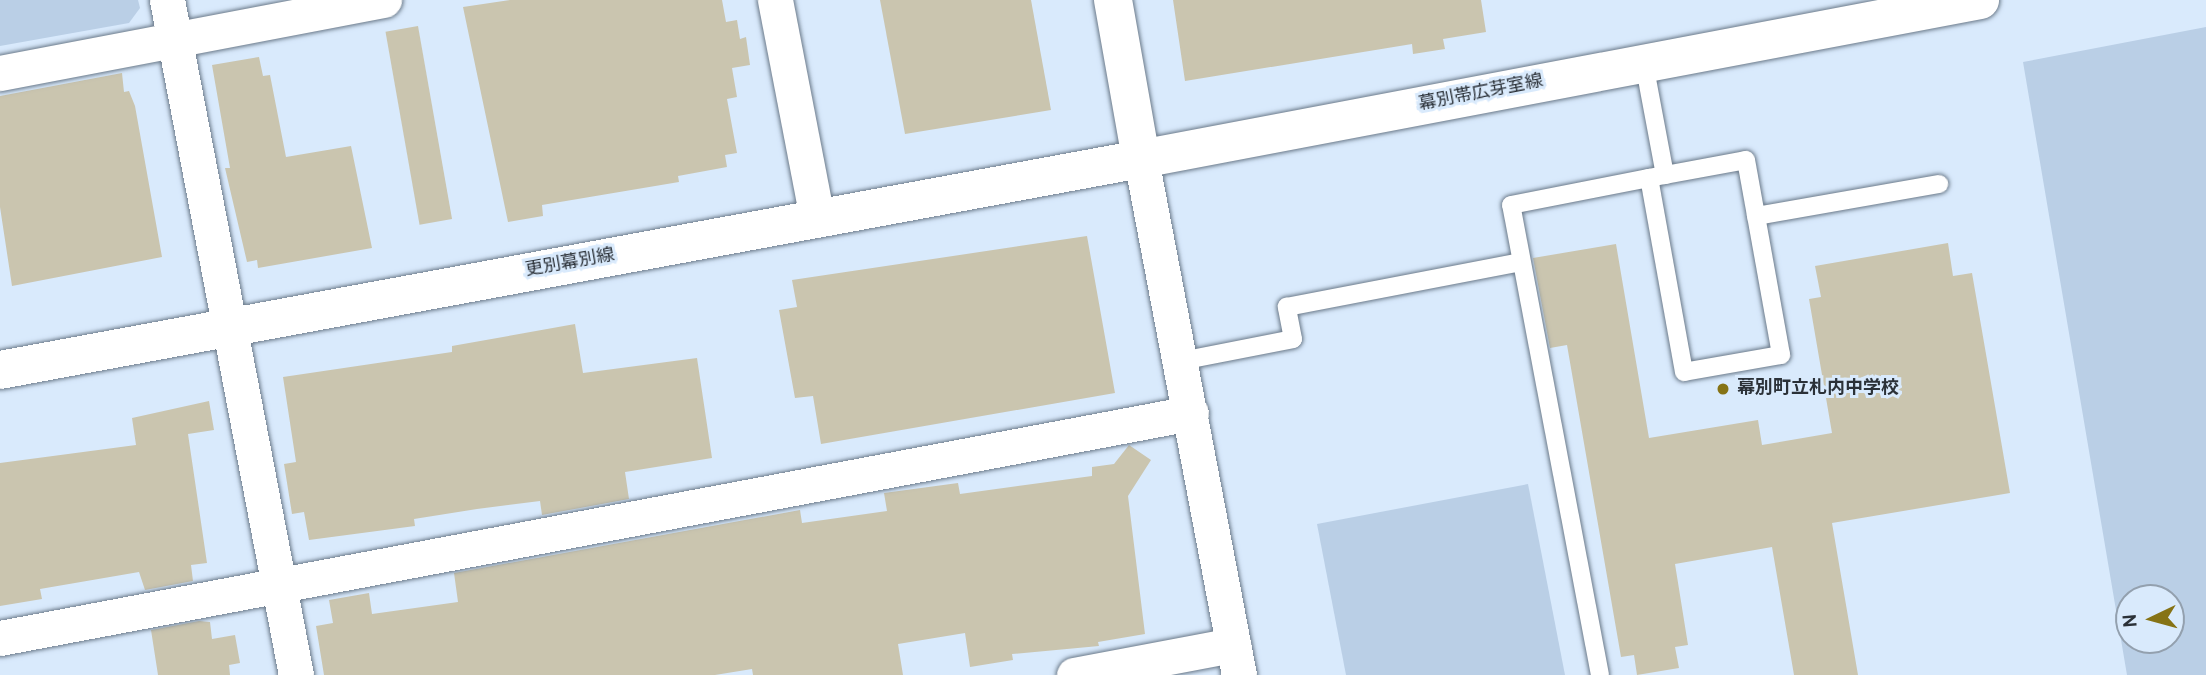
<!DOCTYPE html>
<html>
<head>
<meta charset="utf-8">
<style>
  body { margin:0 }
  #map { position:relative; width:2206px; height:675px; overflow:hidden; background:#d9eafc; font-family:Overpass,"Noto Sans JP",sans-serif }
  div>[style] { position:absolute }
  .green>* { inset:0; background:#bacfe6 }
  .building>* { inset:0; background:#cac5af; transform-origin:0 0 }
  .roads { filter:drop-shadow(0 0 2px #6b7a8a) drop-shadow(0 0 2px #6b7a8a) }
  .service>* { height:18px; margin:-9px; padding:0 9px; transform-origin:9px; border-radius:9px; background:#fff }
  .minor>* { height:35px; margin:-17.5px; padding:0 17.5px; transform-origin:17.5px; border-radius:17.5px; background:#fff }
  .secondary>* { height:38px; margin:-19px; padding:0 19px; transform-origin:19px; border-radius:19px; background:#fff }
  .primary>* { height:38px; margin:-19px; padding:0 19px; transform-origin:19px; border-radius:19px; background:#fff }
  .dots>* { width:19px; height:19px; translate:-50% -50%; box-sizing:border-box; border:4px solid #d9eafc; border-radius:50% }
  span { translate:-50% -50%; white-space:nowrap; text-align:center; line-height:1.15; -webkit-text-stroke:6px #d9eafc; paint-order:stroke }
  .street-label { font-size:18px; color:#2b3138 }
  .poi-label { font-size:18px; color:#2b3138; font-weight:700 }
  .left { translate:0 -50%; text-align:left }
  .north { position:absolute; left:2115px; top:584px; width:70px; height:70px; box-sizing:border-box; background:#d9eafc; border:2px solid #93a0ae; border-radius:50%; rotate:265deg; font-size:19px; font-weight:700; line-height:28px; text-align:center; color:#2b3138 }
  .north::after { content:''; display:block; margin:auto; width:24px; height:32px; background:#867315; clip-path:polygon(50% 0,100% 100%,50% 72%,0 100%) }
</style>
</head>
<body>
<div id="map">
  <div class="green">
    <i style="clip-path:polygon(0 0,138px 0,140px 8px,129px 23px,0 46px)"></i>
    <i style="clip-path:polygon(evenodd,2206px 27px,2206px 675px,2127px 675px,2023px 62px,2206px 27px,2129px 598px,2171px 598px,2171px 640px,2129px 640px,2129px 598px)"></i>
    <i style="clip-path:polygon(1528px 484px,1565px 675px,1346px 675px,1317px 524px)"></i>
  </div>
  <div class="building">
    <i style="clip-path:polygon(510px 0,722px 0,726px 22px,737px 20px,740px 39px,746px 37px,750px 65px,732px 68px,737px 97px,727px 99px,737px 153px,725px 155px,727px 167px,678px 176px,679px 182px,542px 205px,543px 216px,508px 222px,463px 7px)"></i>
    <i style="clip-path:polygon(880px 0,1031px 0,1051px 110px,905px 134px)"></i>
    <i style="clip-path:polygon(1173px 0,1481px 0,1486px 32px,1443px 39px,1445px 49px,1413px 54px,1412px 44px,1185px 81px)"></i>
    <i style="left:418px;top:26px;width:196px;height:33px;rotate:80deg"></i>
    <i style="clip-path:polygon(259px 57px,263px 76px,270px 75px,286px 157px,351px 146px,372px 248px,258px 268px,257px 260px,247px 262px,225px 168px,230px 168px,212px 65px)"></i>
    <i style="clip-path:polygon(122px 73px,124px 92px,129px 91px,135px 106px,162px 257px,12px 286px,0 207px,0 96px)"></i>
    <i style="clip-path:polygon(1087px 236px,1115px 393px,821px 444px,813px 396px,795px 398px,779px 310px,797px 307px,792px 280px)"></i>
    <i style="clip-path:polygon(1948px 243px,1953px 276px,1972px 273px,2010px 493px,1832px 523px,1858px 675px,1794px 675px,1772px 547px,1675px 564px,1688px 645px,1675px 647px,1679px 668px,1637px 675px,1634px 655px,1621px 657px,1567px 345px,1550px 348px,1533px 258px,1616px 244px,1649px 438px,1758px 420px,1762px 445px,1832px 433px,1809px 299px,1821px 297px,1815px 266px)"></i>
    <i style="clip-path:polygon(575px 324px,583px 373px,697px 358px,712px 458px,625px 472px,629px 499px,542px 515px,540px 501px,477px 509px,414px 519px,415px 526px,309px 540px,304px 512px,292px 514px,284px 464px,296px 462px,283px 377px,452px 352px,452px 346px)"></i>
    <i style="clip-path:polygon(209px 401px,214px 430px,188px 434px,207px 563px,191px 565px,193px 581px,145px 590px,139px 572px,40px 589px,42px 599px,0 606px,0 463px,136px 445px,132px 418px)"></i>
    <i style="clip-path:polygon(1129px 445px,1151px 460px,1128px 496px,1145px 634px,1098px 642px,1099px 646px,1012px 654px,1013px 660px,970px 667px,965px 633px,898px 644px,903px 675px,753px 675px,752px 669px,715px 675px,324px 675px,316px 626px,333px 623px,329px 600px,369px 593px,372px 614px,458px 602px,454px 573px,800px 510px,802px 523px,887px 511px,884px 493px,958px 483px,960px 494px,1092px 476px,1092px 467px,1114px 464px)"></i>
    <i style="clip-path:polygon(199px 621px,210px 622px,212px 639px,235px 635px,240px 663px,229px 665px,230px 675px,158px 675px,151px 630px)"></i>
  </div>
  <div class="roads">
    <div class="service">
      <i style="left:1644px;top:63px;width:114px;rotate:79.4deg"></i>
      <i style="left:1756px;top:216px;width:186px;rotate:-9.9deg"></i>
      <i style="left:1181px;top:361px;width:114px;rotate:-11.1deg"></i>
      <i style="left:1293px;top:339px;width:33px;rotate:-101deg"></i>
      <i style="left:1287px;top:307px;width:238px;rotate:-10.9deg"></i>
      <i style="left:1600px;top:675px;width:478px;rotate:-100.7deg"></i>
      <i style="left:1511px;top:205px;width:141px;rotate:-11.1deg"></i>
      <i style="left:1649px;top:178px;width:16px;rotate:-11deg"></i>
      <i style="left:1665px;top:175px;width:82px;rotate:-10.5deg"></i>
      <i style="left:1746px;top:160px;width:198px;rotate:79.8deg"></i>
      <i style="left:1781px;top:355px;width:98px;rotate:170.1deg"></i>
      <i style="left:1684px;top:372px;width:197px;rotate:-100.2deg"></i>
    </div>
    <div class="minor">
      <i style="left:167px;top:0;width:687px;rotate:79.18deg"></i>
      <i style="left:775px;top:0;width:222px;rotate:79.1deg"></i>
      <i style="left:0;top:73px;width:391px;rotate:-10.8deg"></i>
      <i style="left:1141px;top:159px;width:525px;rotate:79.25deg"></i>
      <i style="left:0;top:638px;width:1212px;rotate:-10.7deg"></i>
      <i style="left:1074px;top:675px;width:162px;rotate:-10.7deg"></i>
    </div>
    <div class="secondary">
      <i style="left:0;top:370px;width:1160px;rotate:-10.48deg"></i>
    </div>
    <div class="primary">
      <i style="left:1113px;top:0;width:161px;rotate:80deg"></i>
      <i style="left:1141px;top:159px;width:854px;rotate:-10.73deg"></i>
    </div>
  </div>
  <div class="dots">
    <i style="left:1723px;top:389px;background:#867315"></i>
  </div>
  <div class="street-label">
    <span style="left:1481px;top:94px;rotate:-11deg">幕別帯広芽室線</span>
    <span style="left:570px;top:264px;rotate:-10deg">更別幕別線</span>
  </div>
  <div class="poi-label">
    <span class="left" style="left:1737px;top:389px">幕別町立札内中学校</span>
  </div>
  <div class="north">N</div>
</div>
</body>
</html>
